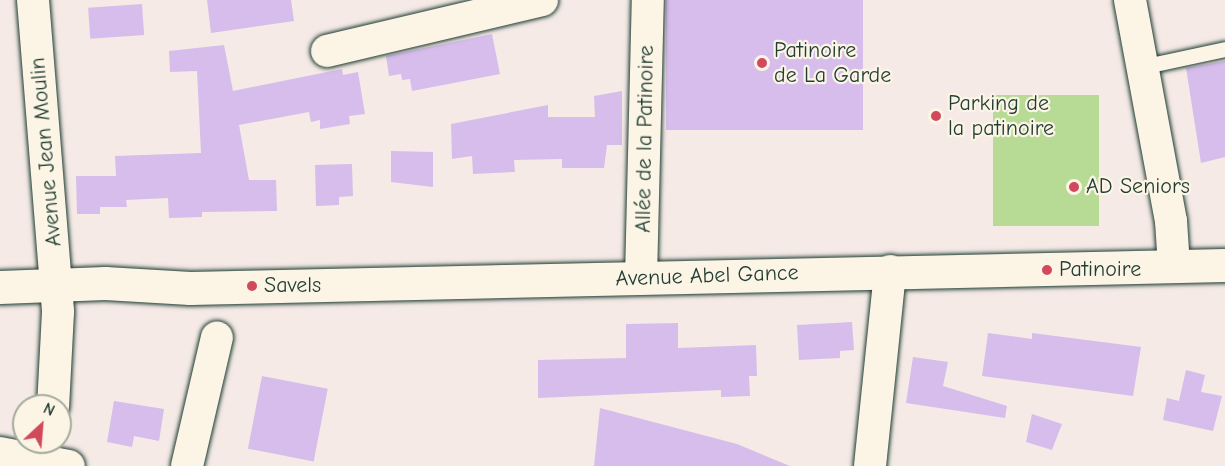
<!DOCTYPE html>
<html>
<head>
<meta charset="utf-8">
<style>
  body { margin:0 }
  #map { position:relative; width:1225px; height:466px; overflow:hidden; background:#f5eae6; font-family:"Comic Neue",sans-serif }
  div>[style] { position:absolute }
  .green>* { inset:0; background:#b7db95; transform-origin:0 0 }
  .building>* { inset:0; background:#d7bdeb; transform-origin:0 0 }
  .roads { filter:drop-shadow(0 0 2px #1f3d34) drop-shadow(0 0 2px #1f3d34) }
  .service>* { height:15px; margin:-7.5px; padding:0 7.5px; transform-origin:7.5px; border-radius:7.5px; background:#fcf5e5 }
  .minor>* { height:32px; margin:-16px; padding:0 16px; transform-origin:16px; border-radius:16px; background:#fcf5e5 }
  .secondary>* { height:33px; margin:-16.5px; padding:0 16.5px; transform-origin:16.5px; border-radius:16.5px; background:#fcf5e5 }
  .dots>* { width:16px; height:16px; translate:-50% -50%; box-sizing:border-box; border:3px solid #fcf5e5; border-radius:50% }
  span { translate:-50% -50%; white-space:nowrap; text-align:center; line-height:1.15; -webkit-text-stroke:4.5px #fcf5e5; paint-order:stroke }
  .poi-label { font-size:22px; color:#1f3d34 }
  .left { translate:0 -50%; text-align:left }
  .street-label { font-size:22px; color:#1f3d34 }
  .north { position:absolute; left:12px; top:394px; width:60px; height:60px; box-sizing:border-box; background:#fcf5e5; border:2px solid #a4ab9e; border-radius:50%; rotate:26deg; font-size:16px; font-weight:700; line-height:24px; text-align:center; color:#1f3d34 }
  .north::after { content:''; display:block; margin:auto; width:21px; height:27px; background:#d1495b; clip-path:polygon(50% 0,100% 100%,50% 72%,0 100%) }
</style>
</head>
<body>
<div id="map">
  <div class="green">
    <i style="left:993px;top:95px;width:106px;height:131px"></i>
  </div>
  <div class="building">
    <i style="clip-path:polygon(207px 0,291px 0,294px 21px,211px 33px)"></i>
    <i style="left:666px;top:0;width:197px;height:130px"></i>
    <i style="left:142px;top:4px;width:31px;height:54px;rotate:86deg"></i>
    <i style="clip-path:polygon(492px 34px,500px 74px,412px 91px,410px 79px,402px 80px,401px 74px,389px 76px,386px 56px)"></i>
    <i style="clip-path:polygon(224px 45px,233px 91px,342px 69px,343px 75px,358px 72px,365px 114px,349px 116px,350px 124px,320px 129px,320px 120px,311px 122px,309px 112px,239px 125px,249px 180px,276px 180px,277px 211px,202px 212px,202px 217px,169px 218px,168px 198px,126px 200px,127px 207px,100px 207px,100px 214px,77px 214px,76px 176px,116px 176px,115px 156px,201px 153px,197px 71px,170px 72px,169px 51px)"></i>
    <i style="clip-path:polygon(1225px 61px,1225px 157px,1201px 163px,1186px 68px)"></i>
    <i style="clip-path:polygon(622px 91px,622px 145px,607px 145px,604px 168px,562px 168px,562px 159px,514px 160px,515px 172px,473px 174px,472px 156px,452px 159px,451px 124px,548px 105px,548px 117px,595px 117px,594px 96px)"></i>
    <i style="clip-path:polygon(391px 151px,433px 152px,433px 187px,391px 182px)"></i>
    <i style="clip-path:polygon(352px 164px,353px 196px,339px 197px,339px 205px,316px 206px,315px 165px)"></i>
    <i style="clip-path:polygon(852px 322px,854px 350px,840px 351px,840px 358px,799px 360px,797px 325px)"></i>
    <i style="clip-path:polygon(678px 323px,678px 348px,756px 345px,757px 376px,749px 376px,750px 396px,721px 397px,721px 390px,538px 398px,538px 360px,626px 358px,626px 324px)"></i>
    <i style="clip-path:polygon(988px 333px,1032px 339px,1032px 333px,1141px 347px,1133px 396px,982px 376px)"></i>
    <i style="clip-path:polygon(913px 357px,948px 362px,943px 386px,1007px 406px,1005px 418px,906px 403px)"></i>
    <i style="clip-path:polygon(1186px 370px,1205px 375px,1201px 392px,1222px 396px,1213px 431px,1163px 420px,1167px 398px,1179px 401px)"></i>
    <i style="left:262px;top:376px;width:67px;height:74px;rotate:11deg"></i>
    <i style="clip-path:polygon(114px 401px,164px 409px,159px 441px,134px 436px,132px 447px,107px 442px)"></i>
    <i style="clip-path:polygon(600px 408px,737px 444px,790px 466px,594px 466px)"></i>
    <i style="clip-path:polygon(1032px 414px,1062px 424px,1052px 450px,1026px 442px)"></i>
  </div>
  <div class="roads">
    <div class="service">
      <i style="left:1141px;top:67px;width:86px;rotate:-12.1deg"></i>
    </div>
    <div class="minor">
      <i style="left:33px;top:0;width:313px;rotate:85.4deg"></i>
      <i style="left:58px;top:312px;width:94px;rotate:93deg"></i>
      <i style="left:1130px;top:0;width:225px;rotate:79.5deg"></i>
      <i style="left:1171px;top:221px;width:45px;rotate:86.2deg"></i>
      <i style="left:327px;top:51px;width:221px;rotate:-13.3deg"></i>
      <i style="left:641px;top:278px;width:278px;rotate:-88.6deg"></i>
      <i style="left:0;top:453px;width:70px;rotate:10.7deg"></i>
      <i style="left:187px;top:466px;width:132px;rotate:-76.9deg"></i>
      <i style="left:870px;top:466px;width:196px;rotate:-84.1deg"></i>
    </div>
    <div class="secondary">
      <i style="left:0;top:287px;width:105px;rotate:-2.2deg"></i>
      <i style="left:105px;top:283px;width:85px;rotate:3.4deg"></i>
      <i style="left:190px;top:288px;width:1035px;rotate:-1.27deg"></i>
    </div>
  </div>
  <div class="dots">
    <i style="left:762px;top:63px;background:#d1495b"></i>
    <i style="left:936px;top:116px;background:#d1495b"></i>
    <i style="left:1074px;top:187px;background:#d1495b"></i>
    <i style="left:1047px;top:270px;background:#d1495b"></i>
    <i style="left:252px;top:286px;background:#d1495b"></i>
  </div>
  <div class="poi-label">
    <span class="left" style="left:774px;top:63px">Patinoire<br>de La Garde</span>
    <span class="left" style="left:948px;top:116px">Parking de<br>la patinoire</span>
    <span class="left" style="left:1086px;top:187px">AD Seniors</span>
    <span class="left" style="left:1059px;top:270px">Patinoire</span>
    <span class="left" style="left:264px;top:286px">Savels</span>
  </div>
  <div class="street-label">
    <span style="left:645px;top:139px;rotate:-89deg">Allée de la Patinoire</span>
    <span style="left:46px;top:152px;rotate:-95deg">Avenue Jean Moulin</span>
    <span style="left:707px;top:276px;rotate:-2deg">Avenue Abel Gance</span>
  </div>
  <div class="north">N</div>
</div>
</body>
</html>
